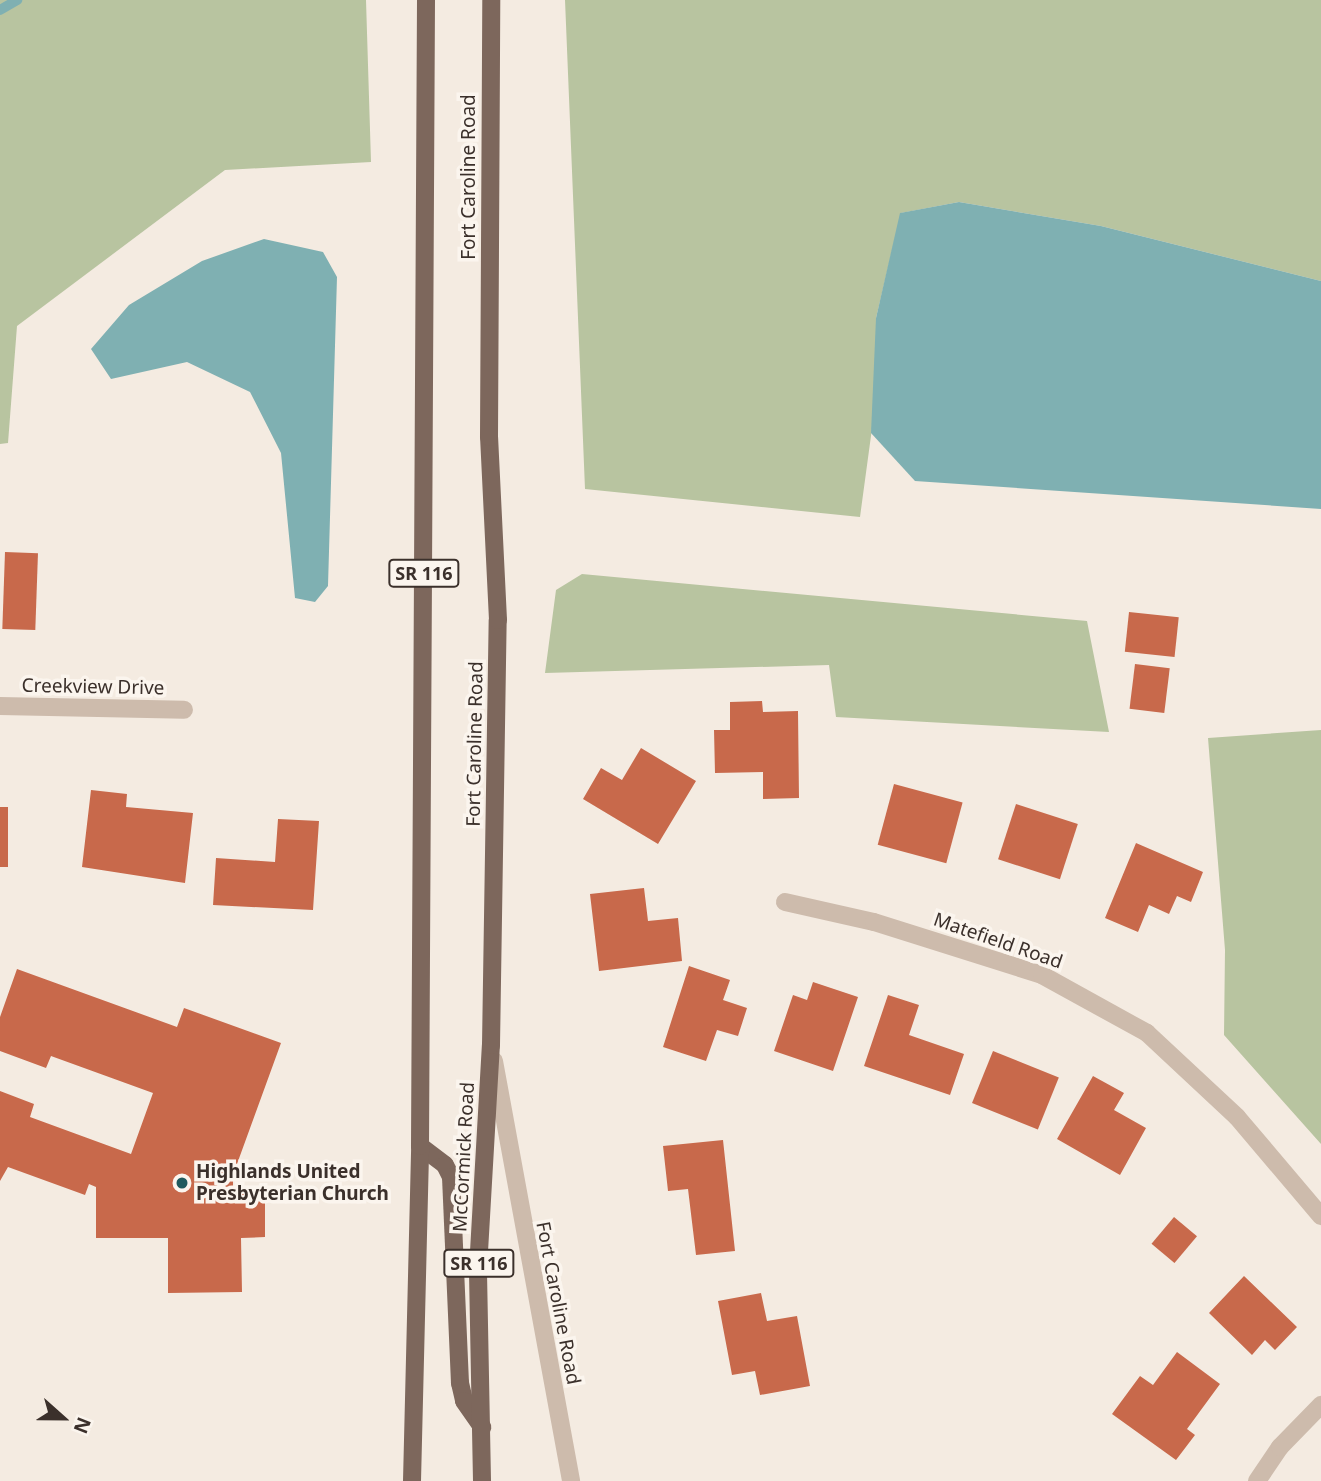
<!DOCTYPE html>
<html>
<head>
<meta charset="utf-8">
<style>
  body { margin:0 }
  #map { position:relative; width:1321px; height:1481px; overflow:hidden; background:#f4ebe1; font-family:"Noto Sans",sans-serif }
  div>[style] { position:absolute }
  .green>* { inset:0; background:#b8c4a0 }
  .water>* { inset:0; background:#7fb0b2 }
  .stream>* { height:10px; margin:-5px; padding:0 5px; transform-origin:5px; border-radius:5px; background:#7fb0b2 }
  .building>* { inset:0; background:#c8694b; transform-origin:0 0 }
  .minor>* { height:18px; margin:-9px; padding:0 9px; transform-origin:9px; border-radius:9px; background:#cdbbac }
  .tertiary>* { height:18px; margin:-9px; padding:0 9px; transform-origin:9px; border-radius:9px; background:#cdbbac }
  .primary>* { height:18px; margin:-9px; padding:0 9px; transform-origin:9px; border-radius:9px; background:#7d675c }
  .dots>* { width:19px; height:19px; translate:-50% -50%; box-sizing:border-box; border:4px solid #fbf5ee; border-radius:50% }
  span { translate:-50% -50%; white-space:nowrap; text-align:center; line-height:1.15; -webkit-text-stroke:7px #fbf5ee; paint-order:stroke }
  .shield-label span { padding:2px 5px; background:#fbf5ee; border:2px solid; border-radius:5px; -webkit-text-stroke-width:0 }
  .shield-label { font-size:18px; color:#3b302b; font-weight:700 }
  .street-label { font-size:19px; color:#3b302b }
  .poi-label { font-size:19px; color:#3b302b; font-weight:700 }
  .left { translate:0 -50%; text-align:left }
  .north { position:absolute; left:28px; top:1383px; width:70px; height:70px; -webkit-text-stroke:5px #fbf5ee; paint-order:stroke; rotate:111deg; font-size:19px; font-weight:700; line-height:28px; text-align:center; color:#3b302b }
  .north::after { content:''; display:block; margin:auto; width:24px; height:32px; background:#3b302b; clip-path:polygon(50% 0,100% 100%,50% 72%,0 100%) }
</style>
</head>
<body>
<div id="map">
  <div class="green">
    <i style="clip-path:polygon(0 0,366px 0,371px 162px,225px 170px,17px 326px,8px 443px,0 444px)"></i>
    <i style="clip-path:polygon(565px 0,1321px 0,1321px 281px,1101px 226px,959px 202px,901px 213px,876px 318px,876px 399px,860px 517px,585px 489px)"></i>
    <i style="clip-path:polygon(582px 574px,1087px 621px,1109px 732px,836px 717px,829px 665px,545px 673px,556px 590px)"></i>
    <i style="clip-path:polygon(1321px 730px,1321px 1144px,1224px 1035px,1225px 950px,1208px 738px)"></i>
  </div>
  <div class="water">
    <i style="clip-path:polygon(959px 202px,1101px 226px,1321px 281px,1321px 509px,915px 481px,871px 433px,876px 318px,900px 213px)"></i>
    <i style="clip-path:polygon(264px 239px,323px 252px,337px 277px,328px 586px,315px 602px,295px 598px,281px 453px,250px 392px,187px 362px,111px 379px,91px 349px,129px 305px,202px 261px)"></i>
  </div>
  <div class="stream">
    <i style="left:0;top:10px;width:20px;rotate:-30deg"></i>
  </div>
  <div class="building">
    <i style="left:5px;top:552px;width:33px;height:77px;rotate:2deg"></i>
    <i style="left:1129px;top:612px;width:50px;height:40px;rotate:6deg"></i>
    <i style="left:1135px;top:664px;width:35px;height:45px;rotate:7deg"></i>
    <i style="clip-path:polygon(762px 701px,763px 712px,798px 711px,799px 798px,763px 799px,763px 772px,715px 773px,714px 730px,730px 730px,730px 702px)"></i>
    <i style="clip-path:polygon(641px 748px,696px 781px,658px 844px,583px 799px,601px 768px,622px 780px)"></i>
    <i style="left:894px;top:784px;width:71px;height:63px;rotate:15deg"></i>
    <i style="clip-path:polygon(91px 790px,127px 794px,126px 807px,193px 813px,185px 883px,82px 867px)"></i>
    <i style="left:1016px;top:804px;width:65px;height:58px;rotate:18deg"></i>
    <i style="left:0;top:807px;width:8px;height:60px"></i>
    <i style="clip-path:polygon(278px 819px,319px 821px,313px 910px,213px 905px,216px 858px,275px 862px)"></i>
    <i style="clip-path:polygon(1136px 843px,1203px 872px,1191px 902px,1177px 896px,1169px 914px,1149px 905px,1138px 932px,1105px 918px)"></i>
    <i style="clip-path:polygon(644px 888px,648px 921px,678px 918px,682px 961px,599px 971px,590px 894px)"></i>
    <i style="clip-path:polygon(689px 966px,730px 980px,723px 1000px,747px 1008px,738px 1036px,717px 1030px,706px 1061px,663px 1047px)"></i>
    <i style="clip-path:polygon(17px 969px,177px 1027px,184px 1008px,281px 1043px,233px 1175px,233px 1186px,265px 1186px,265px 1237px,241px 1238px,242px 1292px,168px 1293px,168px 1238px,96px 1238px,96px 1187px,89px 1184px,85px 1195px,8px 1167px,0 1181px,0 1091px,34px 1104px,30px 1117px,131px 1154px,153px 1093px,51px 1056px,46px 1068px,0 1051px,0 1017px)"></i>
    <i style="clip-path:polygon(813px 982px,858px 997px,833px 1071px,774px 1051px,793px 995px,807px 1000px)"></i>
    <i style="clip-path:polygon(888px 995px,919px 1005px,909px 1035px,964px 1054px,950px 1095px,864px 1066px)"></i>
    <i style="left:993px;top:1051px;width:71px;height:56px;rotate:22deg"></i>
    <i style="clip-path:polygon(1093px 1076px,1124px 1093px,1114px 1110px,1146px 1128px,1120px 1175px,1057px 1139px)"></i>
    <i style="clip-path:polygon(723px 1140px,735px 1251px,696px 1255px,688px 1189px,668px 1191px,663px 1146px)"></i>
    <i style="left:1174px;top:1217px;width:30px;height:35px;rotate:40deg"></i>
    <i style="clip-path:polygon(1244px 1276px,1297px 1327px,1275px 1350px,1265px 1340px,1252px 1355px,1209px 1313px)"></i>
    <i style="clip-path:polygon(761px 1293px,767px 1321px,797px 1316px,810px 1386px,760px 1395px,755px 1371px,732px 1375px,718px 1301px)"></i>
    <i style="clip-path:polygon(1177px 1352px,1220px 1384px,1187px 1429px,1195px 1435px,1176px 1460px,1112px 1414px,1140px 1376px,1153px 1385px)"></i>
  </div>
  <div class="minor">
    <i style="left:0;top:706px;width:184px;rotate:1.2deg"></i>
    <i style="left:785px;top:902px;width:91px;rotate:12.7deg"></i>
    <i style="left:874px;top:922px;width:176px;rotate:17.5deg"></i>
    <i style="left:1042px;top:975px;width:120px;rotate:28.9deg"></i>
    <i style="left:1147px;top:1033px;width:123px;rotate:43deg"></i>
    <i style="left:1237px;top:1117px;width:130px;rotate:49.7deg"></i>
    <i style="left:1257px;top:1481px;width:41px;rotate:-55.9deg"></i>
    <i style="left:1280px;top:1447px;width:59px;rotate:-45.7deg"></i>
  </div>
  <div class="tertiary">
    <i style="left:494px;top:1061px;width:427px;rotate:79.6deg"></i>
  </div>
  <div class="primary">
    <i style="left:420px;top:1146px;width:31px;rotate:37deg"></i>
    <i style="left:445px;top:1165px;width:13px;rotate:63deg"></i>
    <i style="left:451px;top:1177px;width:206px;rotate:87.5deg"></i>
    <i style="left:460px;top:1383px;width:18px;rotate:77deg"></i>
    <i style="left:464px;top:1401px;width:32px;rotate:55deg"></i>
    <i style="left:412px;top:1481px;width:335px;rotate:-88.6deg"></i>
    <i style="left:420px;top:1146px;width:1146px;rotate:-89.7deg"></i>
    <i style="left:482px;top:1481px;width:212px;rotate:-91.1deg"></i>
    <i style="left:478px;top:1269px;width:224px;rotate:-86.7deg"></i>
    <i style="left:491px;top:1045px;width:425px;rotate:-89.1deg"></i>
    <i style="left:498px;top:620px;width:183px;rotate:-92.8deg"></i>
    <i style="left:489px;top:437px;width:437px;rotate:-89.7deg"></i>
  </div>
  <div class="dots">
    <i style="left:182px;top:1183px;background:#1f5a5e"></i>
  </div>
  <div class="shield-label">
    <span style="left:424px;top:573px">SR 116</span>
    <span style="left:479px;top:1263px">SR 116</span>
  </div>
  <div class="street-label">
    <span style="left:469px;top:177px;rotate:-90deg">Fort Caroline Road</span>
    <span style="left:93px;top:687px;rotate:1deg">Creekview Drive</span>
    <span style="left:475px;top:744px;rotate:-89deg">Fort Caroline Road</span>
    <span style="left:998px;top:941px;rotate:19deg">Matefield Road</span>
    <span style="left:464px;top:1157px;rotate:-87deg">McCormick Road</span>
    <span style="left:558px;top:1303px;rotate:79deg">Fort Caroline Road</span>
  </div>
  <div class="poi-label">
    <span class="left" style="left:196px;top:1183px">Highlands United<br>Presbyterian Church</span>
  </div>
  <div class="north">N</div>
</div>
</body>
</html>
